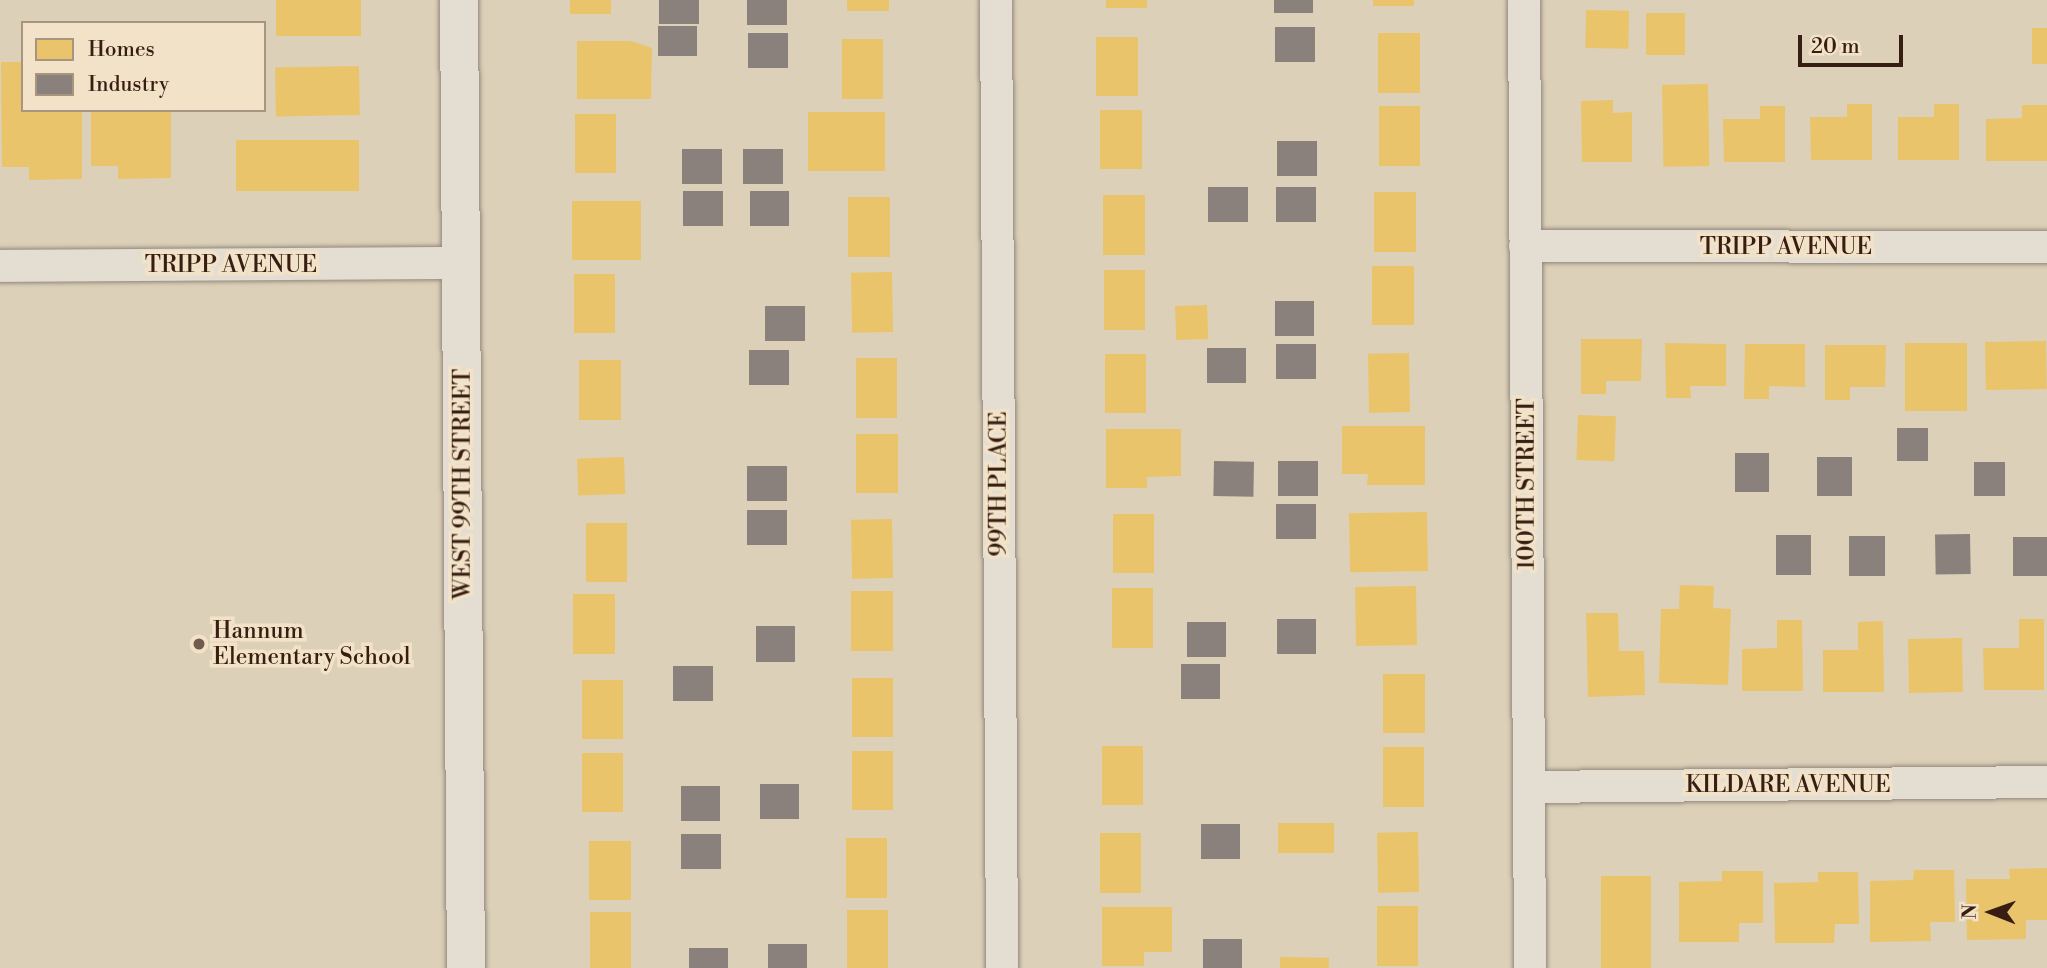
<!DOCTYPE html>
<html>
<head>
<meta charset="utf-8">
<style>
  body { margin:0 }
  #map { position:relative; width:2047px; height:968px; overflow:hidden; background:#dcd0b9; font-family:"Libre Bodoni",serif }
  div>[style] { position:absolute }
  .homes>* { inset:0; background:#e9c46a; transform-origin:0 0 }
  .industry>* { inset:0; background:#8a817c; transform-origin:0 0 }
  .roads { filter:drop-shadow(0 0 2px #93887a) drop-shadow(0 0 2px #93887a) }
  .street>* { height:32px; margin:-16px; padding:0 16px; transform-origin:16px; border-radius:16px; background:#e3ddd2 }
  .secondary>* { height:38px; margin:-19px; padding:0 19px; transform-origin:19px; border-radius:19px; background:#e3ddd2 }
  .dots>* { width:19px; height:19px; translate:-50% -50%; box-sizing:border-box; border:4px solid #f2e3c8; border-radius:50% }
  span { translate:-50% -50%; white-space:nowrap; text-align:center; line-height:1.15; -webkit-text-stroke:7px #f2e3c8; paint-order:stroke }
  .street-label { font-size:23px; color:#381d13 }
  .poi-label { font-size:23px; color:#381d13 }
  .left { translate:0 -50%; text-align:left }
  .legend { position:absolute; left:21px; top:21px; width:245px; height:91px; box-sizing:border-box; background:#f2e3c8; border:2px solid #a89480; margin:0; padding:9px 12px; list-style:none; font-size:21px; color:#381d13 }
  .legend li { display:flex; align-items:center; gap:14px; height:35px }
  .legend b { width:35px; border:2px solid #a89480 }
  .north { position:absolute; left:1956px; top:877px; width:70px; height:70px; -webkit-text-stroke:5px #f2e3c8; paint-order:stroke; rotate:271deg; font-size:19px; font-weight:700; line-height:28px; text-align:center; color:#381d13 }
  .north::after { content:''; display:block; margin:auto; width:24px; height:32px; background:#381d13; clip-path:polygon(50% 0,100% 100%,50% 72%,0 100%) }
  .scale { position:absolute; left:1798px; top:35px; width:105px; height:32px; box-sizing:border-box; border:4px solid #381d13; border-top:0; padding-left:9px; font-size:21px; line-height:24px; white-space:nowrap; color:#381d13; -webkit-text-stroke:5px #f2e3c8; paint-order:stroke }
</style>
</head>
<body>
<div id="map">
  <div class="homes">
    <i style="left:276px;top:0;width:85px;height:36px"></i>
    <i style="left:570px;top:0;width:41px;height:14px"></i>
    <i style="left:847px;top:0;width:42px;height:11px"></i>
    <i style="left:1106px;top:0;width:41px;height:8px"></i>
    <i style="left:1373px;top:0;width:41px;height:6px"></i>
    <i style="left:1586px;top:10px;width:43px;height:38px;rotate:1deg"></i>
    <i style="left:1646px;top:13px;width:39px;height:42px"></i>
    <i style="left:2032px;top:28px;width:15px;height:36px"></i>
    <i style="left:1378px;top:33px;width:42px;height:60px"></i>
    <i style="left:1138px;top:37px;width:59px;height:42px;rotate:90deg"></i>
    <i style="left:842px;top:39px;width:41px;height:60px"></i>
    <i style="clip-path:polygon(577px 41px,631px 41px,652px 48px,651px 99px,577px 99px)"></i>
    <i style="clip-path:polygon(1px 62px,23px 62px,23px 110px,82px 110px,82px 179px,29px 180px,29px 167px,2px 167px)"></i>
    <i style="left:359px;top:66px;width:49px;height:84px;rotate:89deg"></i>
    <i style="left:1708px;top:84px;width:82px;height:46px;rotate:89deg"></i>
    <i style="clip-path:polygon(1613px 100px,1613px 113px,1632px 112px,1632px 162px,1582px 162px,1581px 101px)"></i>
    <i style="clip-path:polygon(1847px 104px,1872px 104px,1872px 160px,1811px 160px,1810px 117px,1847px 117px)"></i>
    <i style="clip-path:polygon(1934px 104px,1959px 104px,1959px 160px,1898px 160px,1898px 117px,1934px 117px)"></i>
    <i style="clip-path:polygon(2022px 105px,2047px 105px,2047px 161px,1986px 161px,1986px 119px,2022px 118px)"></i>
    <i style="left:1379px;top:106px;width:41px;height:60px"></i>
    <i style="clip-path:polygon(1760px 106px,1785px 106px,1785px 162px,1724px 162px,1723px 119px,1760px 119px)"></i>
    <i style="clip-path:polygon(91px 110px,171px 110px,171px 178px,118px 179px,118px 166px,91px 166px)"></i>
    <i style="left:1142px;top:110px;width:59px;height:42px;rotate:90deg"></i>
    <i style="left:808px;top:112px;width:77px;height:59px"></i>
    <i style="left:575px;top:114px;width:41px;height:59px"></i>
    <i style="left:359px;top:140px;width:51px;height:123px;rotate:90deg"></i>
    <i style="left:1416px;top:192px;width:60px;height:42px;rotate:90deg"></i>
    <i style="left:1145px;top:195px;width:60px;height:42px;rotate:90deg"></i>
    <i style="left:890px;top:197px;width:60px;height:42px;rotate:90deg"></i>
    <i style="left:641px;top:201px;width:59px;height:69px;rotate:90deg"></i>
    <i style="left:1372px;top:266px;width:42px;height:59px"></i>
    <i style="left:1104px;top:270px;width:41px;height:60px"></i>
    <i style="left:892px;top:272px;width:60px;height:41px;rotate:89deg"></i>
    <i style="left:615px;top:274px;width:59px;height:41px;rotate:90deg"></i>
    <i style="left:1207px;top:305px;width:34px;height:32px;rotate:88deg"></i>
    <i style="clip-path:polygon(1581px 339px,1642px 339px,1641px 381px,1606px 381px,1606px 394px,1581px 394px)"></i>
    <i style="left:2046px;top:341px;width:48px;height:61px;rotate:89deg"></i>
    <i style="clip-path:polygon(1665px 343px,1726px 344px,1726px 386px,1690px 386px,1691px 398px,1666px 398px)"></i>
    <i style="left:1905px;top:343px;width:62px;height:68px"></i>
    <i style="clip-path:polygon(1745px 344px,1805px 344px,1805px 387px,1769px 386px,1769px 399px,1744px 399px)"></i>
    <i style="clip-path:polygon(1825px 345px,1886px 345px,1885px 387px,1850px 387px,1850px 400px,1825px 400px)"></i>
    <i style="left:1409px;top:353px;width:59px;height:41px;rotate:89deg"></i>
    <i style="left:1146px;top:354px;width:59px;height:41px;rotate:90deg"></i>
    <i style="left:856px;top:358px;width:41px;height:60px"></i>
    <i style="left:579px;top:360px;width:42px;height:60px"></i>
    <i style="left:1578px;top:415px;width:38px;height:45px;rotate:2deg"></i>
    <i style="clip-path:polygon(1342px 426px,1425px 426px,1425px 485px,1367px 485px,1368px 474px,1342px 474px)"></i>
    <i style="clip-path:polygon(1106px 429px,1181px 429px,1181px 476px,1147px 477px,1147px 488px,1106px 488px)"></i>
    <i style="left:856px;top:434px;width:42px;height:59px"></i>
    <i style="left:624px;top:457px;width:37px;height:47px;rotate:88deg"></i>
    <i style="left:1427px;top:512px;width:59px;height:78px;rotate:89deg"></i>
    <i style="left:1113px;top:514px;width:41px;height:59px"></i>
    <i style="left:892px;top:519px;width:59px;height:41px;rotate:89deg"></i>
    <i style="left:586px;top:523px;width:41px;height:59px"></i>
    <i style="clip-path:polygon(1680px 585px,1714px 586px,1713px 608px,1731px 609px,1728px 685px,1659px 683px,1661px 609px,1679px 609px)"></i>
    <i style="left:1416px;top:586px;width:59px;height:61px;rotate:89deg"></i>
    <i style="left:1112px;top:588px;width:41px;height:60px"></i>
    <i style="left:893px;top:591px;width:60px;height:42px;rotate:90deg"></i>
    <i style="left:573px;top:594px;width:42px;height:60px"></i>
    <i style="clip-path:polygon(1586px 613px,1618px 613px,1619px 651px,1644px 651px,1645px 695px,1588px 697px)"></i>
    <i style="clip-path:polygon(2019px 619px,2044px 619px,2044px 690px,1984px 690px,1983px 648px,2019px 648px)"></i>
    <i style="clip-path:polygon(1777px 620px,1802px 620px,1803px 691px,1742px 691px,1742px 649px,1777px 648px)"></i>
    <i style="clip-path:polygon(1883px 621px,1884px 692px,1823px 692px,1823px 650px,1858px 650px,1858px 622px)"></i>
    <i style="left:1962px;top:638px;width:54px;height:54px;rotate:89deg"></i>
    <i style="left:1383px;top:674px;width:42px;height:59px"></i>
    <i style="left:852px;top:678px;width:41px;height:59px"></i>
    <i style="left:582px;top:680px;width:41px;height:59px"></i>
    <i style="left:1143px;top:746px;width:59px;height:41px;rotate:90deg"></i>
    <i style="left:1383px;top:747px;width:41px;height:60px"></i>
    <i style="left:852px;top:751px;width:41px;height:59px"></i>
    <i style="left:582px;top:753px;width:41px;height:59px"></i>
    <i style="left:1278px;top:823px;width:56px;height:30px"></i>
    <i style="left:1418px;top:832px;width:60px;height:41px;rotate:89deg"></i>
    <i style="left:1100px;top:833px;width:41px;height:60px"></i>
    <i style="left:846px;top:838px;width:41px;height:60px"></i>
    <i style="left:589px;top:841px;width:42px;height:59px"></i>
    <i style="clip-path:polygon(2047px 868px,2047px 920px,2026px 920px,2026px 939px,1967px 940px,1966px 879px,2010px 879px,2009px 869px)"></i>
    <i style="clip-path:polygon(1914px 870px,1954px 870px,1955px 922px,1930px 922px,1931px 941px,1870px 942px,1870px 881px,1913px 880px)"></i>
    <i style="clip-path:polygon(1722px 871px,1763px 871px,1763px 923px,1739px 923px,1739px 942px,1679px 942px,1679px 882px,1722px 881px)"></i>
    <i style="clip-path:polygon(1818px 872px,1858px 872px,1859px 924px,1835px 924px,1834px 943px,1775px 943px,1774px 883px,1818px 882px)"></i>
    <i style="left:1601px;top:876px;width:50px;height:92px"></i>
    <i style="left:1377px;top:906px;width:41px;height:60px"></i>
    <i style="clip-path:polygon(1102px 907px,1172px 907px,1172px 952px,1144px 952px,1144px 966px,1102px 966px)"></i>
    <i style="left:847px;top:910px;width:41px;height:58px"></i>
    <i style="left:590px;top:912px;width:41px;height:56px"></i>
    <i style="left:1280px;top:957px;width:49px;height:11px;rotate:1deg"></i>
  </div>
  <div class="industry">
    <i style="left:659px;top:0;width:40px;height:24px"></i>
    <i style="left:747px;top:0;width:40px;height:25px"></i>
    <i style="left:1274px;top:0;width:39px;height:13px"></i>
    <i style="left:658px;top:26px;width:39px;height:30px"></i>
    <i style="left:1275px;top:27px;width:40px;height:35px"></i>
    <i style="left:748px;top:33px;width:40px;height:35px"></i>
    <i style="left:1277px;top:141px;width:40px;height:35px"></i>
    <i style="left:722px;top:149px;width:35px;height:40px;rotate:90deg"></i>
    <i style="left:743px;top:149px;width:40px;height:35px"></i>
    <i style="left:1248px;top:187px;width:35px;height:40px;rotate:90deg"></i>
    <i style="left:1276px;top:187px;width:40px;height:35px"></i>
    <i style="left:683px;top:191px;width:40px;height:35px"></i>
    <i style="left:750px;top:191px;width:39px;height:35px"></i>
    <i style="left:1275px;top:301px;width:39px;height:35px"></i>
    <i style="left:765px;top:306px;width:40px;height:35px"></i>
    <i style="left:1276px;top:344px;width:40px;height:35px"></i>
    <i style="left:1246px;top:348px;width:35px;height:39px;rotate:90deg"></i>
    <i style="left:749px;top:350px;width:40px;height:35px"></i>
    <i style="left:1897px;top:428px;width:31px;height:33px"></i>
    <i style="left:1735px;top:453px;width:34px;height:39px"></i>
    <i style="left:1817px;top:457px;width:35px;height:39px"></i>
    <i style="left:1214px;top:461px;width:40px;height:35px;rotate:1deg"></i>
    <i style="left:1278px;top:461px;width:40px;height:35px"></i>
    <i style="left:1974px;top:462px;width:31px;height:34px"></i>
    <i style="left:747px;top:466px;width:40px;height:35px"></i>
    <i style="left:1276px;top:504px;width:40px;height:35px"></i>
    <i style="left:747px;top:510px;width:40px;height:35px"></i>
    <i style="left:1970px;top:534px;width:40px;height:35px;rotate:89deg"></i>
    <i style="left:1776px;top:535px;width:35px;height:40px"></i>
    <i style="left:1885px;top:536px;width:40px;height:36px;rotate:90deg"></i>
    <i style="left:2047px;top:537px;width:39px;height:34px;rotate:90deg"></i>
    <i style="left:1316px;top:619px;width:35px;height:39px;rotate:90deg"></i>
    <i style="left:1187px;top:622px;width:39px;height:35px"></i>
    <i style="left:756px;top:626px;width:39px;height:36px"></i>
    <i style="left:1181px;top:664px;width:39px;height:35px"></i>
    <i style="left:673px;top:666px;width:40px;height:35px"></i>
    <i style="left:760px;top:784px;width:39px;height:35px"></i>
    <i style="left:681px;top:786px;width:39px;height:35px"></i>
    <i style="left:1201px;top:824px;width:39px;height:35px"></i>
    <i style="left:681px;top:834px;width:40px;height:35px"></i>
    <i style="left:1203px;top:939px;width:39px;height:29px"></i>
    <i style="left:768px;top:944px;width:39px;height:24px"></i>
    <i style="left:689px;top:948px;width:39px;height:20px"></i>
  </div>
  <div class="roads">
    <div class="street">
      <i style="left:996px;top:0;width:968px;rotate:89.64deg"></i>
      <i style="left:1524px;top:0;width:968px;rotate:89.64deg"></i>
      <i style="left:1525px;top:246px;width:522px;rotate:0.11deg"></i>
      <i style="left:0;top:266px;width:462px;rotate:-0.4deg"></i>
      <i style="left:1529px;top:787px;width:518px;rotate:-0.55deg"></i>
    </div>
    <div class="secondary">
      <i style="left:459px;top:0;width:968px;rotate:89.59deg"></i>
    </div>
  </div>
  <div class="dots">
    <i style="left:199px;top:644px;background:#715c4d"></i>
  </div>
  <div class="street-label">
    <span style="left:1786px;top:247px">TRIPP AVENUE</span>
    <span style="left:231px;top:265px">TRIPP AVENUE</span>
    <span style="left:463px;top:484px;rotate:-90deg">WEST 99TH STREET</span>
    <span style="left:999px;top:484px;rotate:-90deg">99TH PLACE</span>
    <span style="left:1527px;top:484px;rotate:-90deg">100TH STREET</span>
    <span style="left:1788px;top:785px">KILDARE AVENUE</span>
  </div>
  <div class="poi-label">
    <span class="left" style="left:213px;top:644px">Hannum<br>Elementary School</span>
  </div>
  <ul class="legend">
  <li><b style="height:19px;background:#e9c46a"></b>Homes</li>
  <li><b style="height:19px;background:#8a817c"></b>Industry</li>
  </ul>
  <div class="north">N</div>
  <div class="scale">20 m</div>
</div>
</body>
</html>
